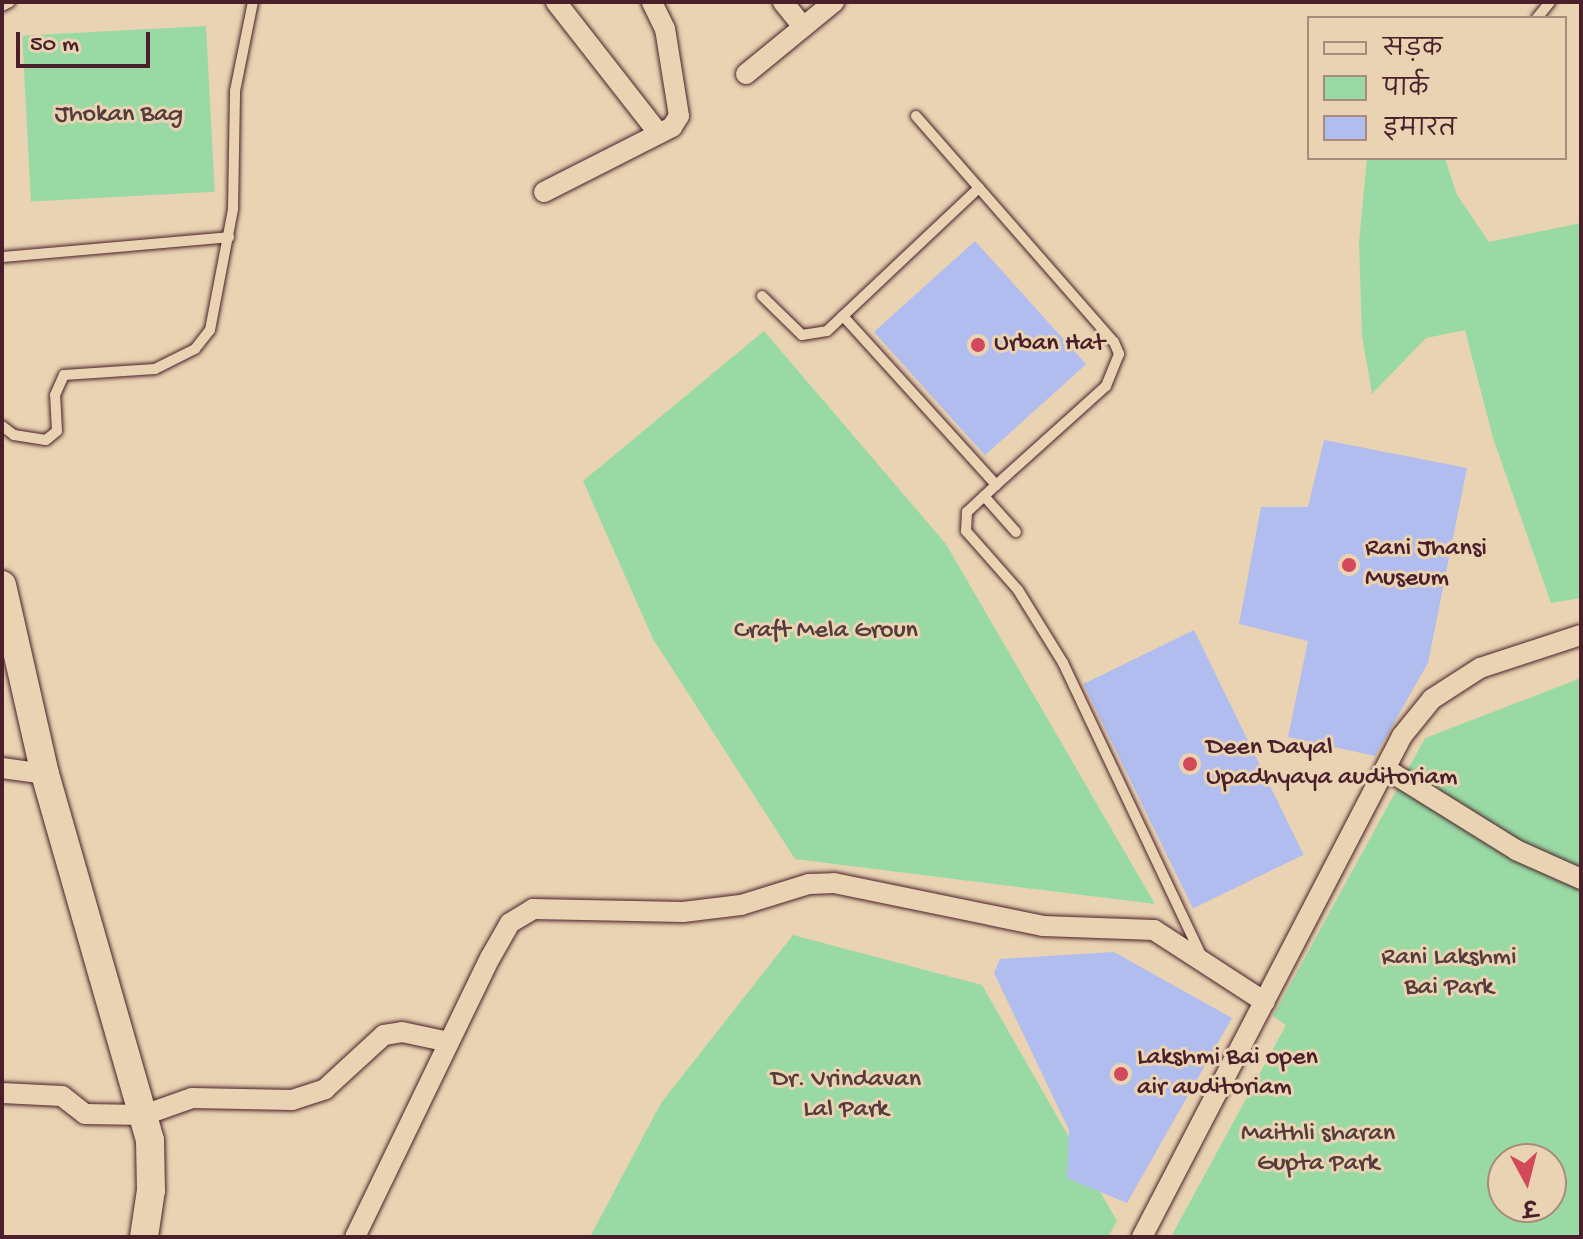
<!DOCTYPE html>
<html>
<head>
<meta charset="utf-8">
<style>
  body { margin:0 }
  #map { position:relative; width:1583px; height:1239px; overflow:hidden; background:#e9d3b2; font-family:"Gochi Hand","Playpen Sans Deva",sans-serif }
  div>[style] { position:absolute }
  .green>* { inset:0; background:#99daa4; transform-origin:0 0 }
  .building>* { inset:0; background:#b0bdee; transform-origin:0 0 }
  .roads { filter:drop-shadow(0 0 2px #4a1f2b) drop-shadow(0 0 2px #4a1f2b) }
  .lane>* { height:10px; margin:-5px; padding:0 5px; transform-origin:5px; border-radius:5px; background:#e9d3b2 }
  .street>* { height:20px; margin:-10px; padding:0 10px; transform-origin:10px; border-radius:10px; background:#e9d3b2 }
  .secondary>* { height:28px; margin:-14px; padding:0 14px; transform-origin:14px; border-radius:14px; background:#e9d3b2 }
  .dots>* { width:22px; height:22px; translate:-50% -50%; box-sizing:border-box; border:4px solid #e9d3b2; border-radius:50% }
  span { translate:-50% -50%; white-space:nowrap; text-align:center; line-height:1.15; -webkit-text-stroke:6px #e9d3b2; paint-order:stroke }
  .park-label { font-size:26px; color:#563b3d }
  .poi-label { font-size:26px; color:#4a1f2b }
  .left { translate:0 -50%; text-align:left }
  .frame { position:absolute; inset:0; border:4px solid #4a1f2b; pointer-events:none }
  .legend { position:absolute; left:1307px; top:16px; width:260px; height:144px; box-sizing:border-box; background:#e9d3b2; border:2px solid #a98b7c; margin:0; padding:10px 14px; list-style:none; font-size:24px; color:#4a1f2b }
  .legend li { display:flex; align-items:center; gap:16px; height:40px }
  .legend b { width:40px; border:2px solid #a98b7c }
  .north { position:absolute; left:1487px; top:1143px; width:80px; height:80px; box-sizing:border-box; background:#e9d3b2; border:2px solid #a98b7c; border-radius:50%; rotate:173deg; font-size:22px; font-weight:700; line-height:32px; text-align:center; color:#4a1f2b }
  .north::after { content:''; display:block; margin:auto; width:28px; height:36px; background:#d1495b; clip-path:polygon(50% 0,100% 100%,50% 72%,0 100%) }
  .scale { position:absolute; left:16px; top:32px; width:134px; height:36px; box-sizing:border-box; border:4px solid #4a1f2b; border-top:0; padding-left:10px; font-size:24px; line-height:28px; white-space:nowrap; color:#4a1f2b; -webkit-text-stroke:6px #e9d3b2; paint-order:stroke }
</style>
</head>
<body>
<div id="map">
  <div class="green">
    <i style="left:206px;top:26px;width:166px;height:184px;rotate:87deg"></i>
    <i style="clip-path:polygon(1367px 158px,1445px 158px,1457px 195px,1489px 242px,1581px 223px,1581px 598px,1551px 603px,1493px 438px,1465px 330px,1426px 338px,1372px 394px,1362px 336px,1359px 243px)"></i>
    <i style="clip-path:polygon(764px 331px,946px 544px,1155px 904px,795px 859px,653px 639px,583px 481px)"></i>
    <i style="clip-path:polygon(evenodd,1581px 678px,1581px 1237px,1171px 1237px,1286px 1025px,1273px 1016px,1425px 738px,1581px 678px,1503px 1159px,1551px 1159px,1551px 1207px,1503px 1207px,1503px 1159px)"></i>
    <i style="clip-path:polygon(793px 935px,982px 985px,1117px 1221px,1108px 1237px,590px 1237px,661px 1103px)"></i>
  </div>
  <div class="building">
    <i style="left:975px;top:241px;width:166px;height:136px;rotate:48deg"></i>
    <i style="clip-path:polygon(1324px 440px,1467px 468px,1428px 663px,1375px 756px,1288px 737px,1308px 641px,1239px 624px,1261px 507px,1308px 507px)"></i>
    <i style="left:1194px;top:630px;width:250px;height:123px;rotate:64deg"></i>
    <i style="clip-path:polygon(1114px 952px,1232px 1018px,1127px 1203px,1067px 1178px,1069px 1130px,994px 973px,1000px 959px)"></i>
  </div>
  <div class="roads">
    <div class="lane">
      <i style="left:2px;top:6px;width:9px;rotate:-27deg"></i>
      <i style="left:1537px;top:18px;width:21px;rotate:-51deg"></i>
      <i style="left:916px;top:116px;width:300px;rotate:48.8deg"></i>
      <i style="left:1114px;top:342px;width:13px;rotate:67deg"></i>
      <i style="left:1119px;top:354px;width:35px;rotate:112deg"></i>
      <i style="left:1106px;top:386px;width:148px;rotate:138deg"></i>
      <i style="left:2px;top:257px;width:228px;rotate:-5deg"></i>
      <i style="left:762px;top:296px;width:56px;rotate:44.3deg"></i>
      <i style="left:802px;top:335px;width:25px;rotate:-9deg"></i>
      <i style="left:827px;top:331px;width:209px;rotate:-43.3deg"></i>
      <i style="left:843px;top:316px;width:228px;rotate:47.8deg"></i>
      <i style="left:996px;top:485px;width:40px;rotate:137deg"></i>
      <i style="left:967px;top:512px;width:19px;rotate:93deg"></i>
      <i style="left:966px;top:531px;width:79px;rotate:48.6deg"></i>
      <i style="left:1018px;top:590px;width:86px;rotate:58.3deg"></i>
      <i style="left:1063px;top:663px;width:323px;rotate:64.7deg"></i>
      <i style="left:2px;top:426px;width:15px;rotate:37deg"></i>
      <i style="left:14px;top:435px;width:32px;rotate:9deg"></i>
      <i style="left:46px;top:440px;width:14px;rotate:-39deg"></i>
      <i style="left:57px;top:431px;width:36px;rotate:-93deg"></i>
      <i style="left:55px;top:395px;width:22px;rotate:-66deg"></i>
      <i style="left:64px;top:375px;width:91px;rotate:-3.8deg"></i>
      <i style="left:155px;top:369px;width:45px;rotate:-26.6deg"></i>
      <i style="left:195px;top:349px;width:24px;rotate:-52deg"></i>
      <i style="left:210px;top:330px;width:123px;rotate:-79.2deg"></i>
      <i style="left:233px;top:209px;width:118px;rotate:-89deg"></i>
      <i style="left:235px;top:91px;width:91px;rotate:-78.6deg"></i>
      <i style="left:984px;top:496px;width:48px;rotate:48.4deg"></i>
    </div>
    <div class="street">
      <i style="left:556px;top:2px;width:167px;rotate:52deg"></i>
      <i style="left:783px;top:2px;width:32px;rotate:51deg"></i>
      <i style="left:746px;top:74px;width:114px;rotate:-39.3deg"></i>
      <i style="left:544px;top:192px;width:144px;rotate:-26.9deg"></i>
      <i style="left:672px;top:127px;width:13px;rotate:-58deg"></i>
      <i style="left:679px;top:116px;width:88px;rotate:-99.1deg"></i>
      <i style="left:665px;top:29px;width:30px;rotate:-116deg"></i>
      <i style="left:2px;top:768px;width:43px;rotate:7.9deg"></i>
      <i style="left:1386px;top:769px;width:153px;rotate:31.9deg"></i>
      <i style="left:1516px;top:850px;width:71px;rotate:24deg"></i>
      <i style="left:2px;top:1093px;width:60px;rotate:2.9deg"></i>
      <i style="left:62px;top:1096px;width:29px;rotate:38deg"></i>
      <i style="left:85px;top:1114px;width:59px;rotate:1deg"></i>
      <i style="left:144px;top:1115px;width:51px;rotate:-19.5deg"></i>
      <i style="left:192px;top:1098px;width:100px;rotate:1.1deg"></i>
      <i style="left:292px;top:1100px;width:35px;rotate:-18deg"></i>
      <i style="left:325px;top:1089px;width:80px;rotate:-42.5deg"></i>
      <i style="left:384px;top:1035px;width:18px;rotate:-9deg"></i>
      <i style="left:402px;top:1032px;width:48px;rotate:12deg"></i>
      <i style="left:355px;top:1237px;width:310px;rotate:-64.2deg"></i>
      <i style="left:490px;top:958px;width:40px;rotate:-60.3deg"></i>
      <i style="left:510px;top:923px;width:27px;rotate:-31deg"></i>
      <i style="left:533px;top:909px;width:150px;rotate:1.1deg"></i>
      <i style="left:683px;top:912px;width:58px;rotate:-6.9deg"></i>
      <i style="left:741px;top:905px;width:71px;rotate:-17.2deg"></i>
      <i style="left:809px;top:884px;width:25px;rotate:-2deg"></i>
      <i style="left:834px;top:883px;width:213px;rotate:11.6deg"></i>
      <i style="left:1043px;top:926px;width:111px;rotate:2.1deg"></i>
      <i style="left:1154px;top:930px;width:132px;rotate:33deg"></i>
      <i style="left:1142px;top:1237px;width:564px;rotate:-62.57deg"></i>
      <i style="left:1402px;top:736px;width:48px;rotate:-51deg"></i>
      <i style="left:1432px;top:699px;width:57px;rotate:-32.9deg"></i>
      <i style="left:1480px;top:668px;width:106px;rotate:-18.1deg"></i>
    </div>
    <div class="secondary">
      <i style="left:2px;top:585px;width:194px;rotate:77.2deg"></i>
      <i style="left:45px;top:774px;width:381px;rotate:74deg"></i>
      <i style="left:150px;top:1140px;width:50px;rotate:88.9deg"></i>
      <i style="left:151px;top:1190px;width:48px;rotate:98.5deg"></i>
    </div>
  </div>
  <div class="dots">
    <i style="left:978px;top:345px;background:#d1495b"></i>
    <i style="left:1349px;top:565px;background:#d1495b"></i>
    <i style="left:1190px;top:764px;background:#d1495b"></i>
    <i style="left:1121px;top:1074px;background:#d1495b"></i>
  </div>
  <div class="park-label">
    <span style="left:119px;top:116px">Jhokan Bag</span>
    <span style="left:826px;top:632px">Craft Mela Groun</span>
    <span style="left:1449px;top:974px">Rani Lakshmi<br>Bai Park</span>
    <span style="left:846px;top:1096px">Dr. Vrindavan<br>Lal Park</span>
    <span style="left:1318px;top:1150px">Maithli sharan<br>Gupta Park</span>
  </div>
  <div class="poi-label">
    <span class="left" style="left:994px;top:345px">Urban Hat</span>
    <span class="left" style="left:1365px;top:565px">Rani Jhansi<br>Museum</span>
    <span class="left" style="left:1206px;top:764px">Deen Dayal<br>Upadhyaya auditoriam</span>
    <span class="left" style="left:1137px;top:1074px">Lakshmi Bai open<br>air auditoriam</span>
  </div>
  <div class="frame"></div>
  <ul class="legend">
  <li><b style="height:10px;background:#e9d3b2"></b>सड़क</li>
  <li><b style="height:22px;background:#99daa4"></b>पार्क</li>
  <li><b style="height:22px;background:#b0bdee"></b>इमारत</li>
  </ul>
  <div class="north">उ</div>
  <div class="scale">50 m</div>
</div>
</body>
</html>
